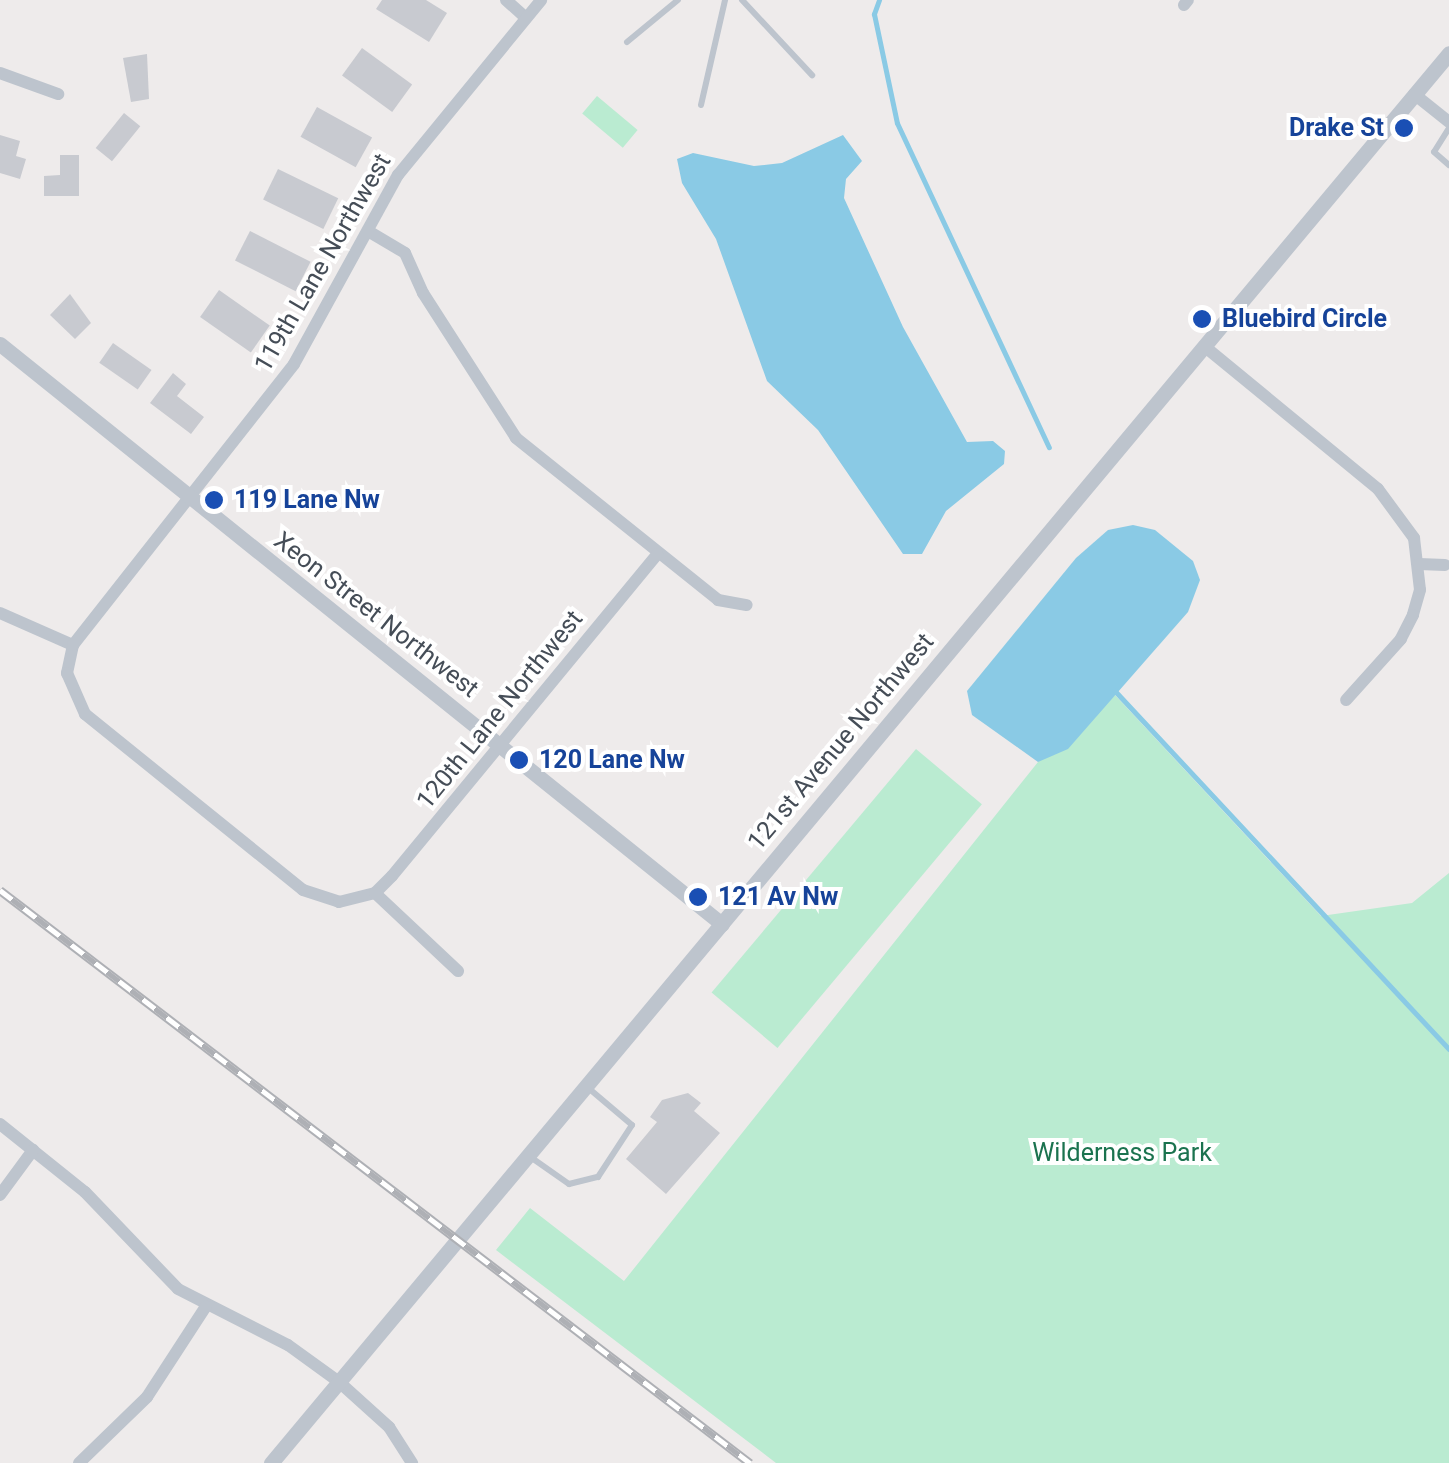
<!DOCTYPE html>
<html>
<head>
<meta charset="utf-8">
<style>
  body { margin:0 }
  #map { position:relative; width:1449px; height:1463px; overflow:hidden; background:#eeebeb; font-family:Roboto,sans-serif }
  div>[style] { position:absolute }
  .green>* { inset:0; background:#baebd1; transform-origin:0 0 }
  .water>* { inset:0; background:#8acae5 }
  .stream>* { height:5px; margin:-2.5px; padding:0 2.5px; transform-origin:2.5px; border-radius:2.5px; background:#8acae5 }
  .building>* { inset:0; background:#c8cad0; transform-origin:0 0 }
  .service>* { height:6px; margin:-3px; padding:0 3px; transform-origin:3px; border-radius:3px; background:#bdc4cd }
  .minor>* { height:12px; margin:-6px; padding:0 6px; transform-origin:6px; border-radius:6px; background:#bdc4cd }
  .tertiary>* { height:15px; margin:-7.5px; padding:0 7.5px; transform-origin:7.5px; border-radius:7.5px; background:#bdc4cd }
  .rail>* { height:9px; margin-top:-4.5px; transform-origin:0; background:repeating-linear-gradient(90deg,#fff 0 15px,#aeb0b5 0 30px); box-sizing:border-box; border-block:2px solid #aeb0b5 }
  .dots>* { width:28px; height:28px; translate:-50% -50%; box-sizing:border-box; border:5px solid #fff; border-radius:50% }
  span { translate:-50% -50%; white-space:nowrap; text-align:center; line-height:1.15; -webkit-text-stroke:8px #fff; paint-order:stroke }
  .transit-label { font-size:25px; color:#164399; font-weight:700 }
  .right { translate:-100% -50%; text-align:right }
  .left { translate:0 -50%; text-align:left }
  .street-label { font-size:25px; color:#454d57 }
  .park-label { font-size:25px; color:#1b734f }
</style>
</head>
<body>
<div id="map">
  <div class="green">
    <i style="left:597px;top:96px;width:53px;height:23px;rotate:40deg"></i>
    <i style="clip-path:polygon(1115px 695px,1321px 916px,1412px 903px,1449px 873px,1449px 1463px,776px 1463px,496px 1250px,530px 1208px,624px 1281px,1038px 762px)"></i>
    <i style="left:916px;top:749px;width:86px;height:318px;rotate:40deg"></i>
  </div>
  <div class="water">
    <i style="clip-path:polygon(843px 135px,862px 161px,846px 179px,844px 198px,903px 327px,967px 442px,993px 441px,1005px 451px,1004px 464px,946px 511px,922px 554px,903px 554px,818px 430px,767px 381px,716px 239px,682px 183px,677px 159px,693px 153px,754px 166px,782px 163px)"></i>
    <i style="clip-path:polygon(1133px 525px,1155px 530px,1193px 561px,1200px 580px,1188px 612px,1068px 749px,1038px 762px,972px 715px,967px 691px,1076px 558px,1108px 530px)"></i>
  </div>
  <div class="stream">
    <i style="left:879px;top:0;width:15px;rotate:110deg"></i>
    <i style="left:874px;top:14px;width:111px;rotate:78.1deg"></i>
    <i style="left:897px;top:123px;width:358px;rotate:64.9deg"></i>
    <i style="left:1114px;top:690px;width:491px;rotate:47deg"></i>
  </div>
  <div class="building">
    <i style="clip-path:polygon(382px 0,426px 0,447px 13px,429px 42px,376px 9px)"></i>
    <i style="left:362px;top:48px;width:62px;height:34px;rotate:36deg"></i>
    <i style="clip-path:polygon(147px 54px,149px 99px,131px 102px,123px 58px)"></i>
    <i style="left:317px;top:107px;width:63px;height:34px;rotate:29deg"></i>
    <i style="left:124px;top:113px;width:21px;height:45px;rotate:39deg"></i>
    <i style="clip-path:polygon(0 135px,20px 141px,16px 156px,26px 159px,20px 179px,0 173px)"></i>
    <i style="clip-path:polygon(60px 155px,79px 155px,79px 196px,44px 196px,44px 176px,60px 175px)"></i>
    <i style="left:278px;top:169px;width:67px;height:34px;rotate:26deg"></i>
    <i style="left:250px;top:231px;width:68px;height:33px;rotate:27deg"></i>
    <i style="left:219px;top:290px;width:62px;height:33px;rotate:35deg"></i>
    <i style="clip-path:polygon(70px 294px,91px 323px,75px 339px,50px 315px)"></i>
    <i style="left:113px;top:343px;width:47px;height:24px;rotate:35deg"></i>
    <i style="clip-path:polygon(173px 373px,186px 384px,177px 396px,204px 417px,191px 434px,150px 403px)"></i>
    <i style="clip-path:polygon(688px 1093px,701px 1103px,694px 1111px,720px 1133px,666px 1194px,626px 1159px,657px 1122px,650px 1117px,662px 1100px)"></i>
  </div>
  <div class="service">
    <i style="left:742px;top:0;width:103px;rotate:47deg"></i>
    <i style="left:627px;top:42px;width:66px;rotate:-39.5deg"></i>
    <i style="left:701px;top:105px;width:108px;rotate:-77.1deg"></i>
    <i style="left:1449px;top:128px;width:28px;rotate:122deg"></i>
    <i style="left:1434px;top:152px;width:20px;rotate:41deg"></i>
    <i style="left:529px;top:1156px;width:49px;rotate:35deg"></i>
    <i style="left:569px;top:1184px;width:30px;rotate:-14deg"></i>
    <i style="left:598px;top:1177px;width:62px;rotate:-56.8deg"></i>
    <i style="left:632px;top:1125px;width:60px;rotate:-139.7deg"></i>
  </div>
  <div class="minor">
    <i style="left:506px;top:0;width:27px;rotate:42deg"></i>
    <i style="left:1184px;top:5px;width:6px;rotate:-51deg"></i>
    <i style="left:0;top:73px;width:62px;rotate:19.9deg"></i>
    <i style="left:1414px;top:94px;width:45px;rotate:38.7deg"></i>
    <i style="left:368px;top:231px;width:43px;rotate:30.7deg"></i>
    <i style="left:405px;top:253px;width:44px;rotate:65.8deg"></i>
    <i style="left:423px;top:293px;width:172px;rotate:57.3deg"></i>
    <i style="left:516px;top:438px;width:259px;rotate:38.7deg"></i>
    <i style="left:718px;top:600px;width:29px;rotate:10deg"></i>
    <i style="left:1204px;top:346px;width:225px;rotate:39.4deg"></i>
    <i style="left:1378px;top:489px;width:61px;rotate:53.7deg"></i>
    <i style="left:1414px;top:538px;width:52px;rotate:83.4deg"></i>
    <i style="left:1420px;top:590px;width:26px;rotate:106deg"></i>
    <i style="left:1413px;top:615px;width:27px;rotate:117deg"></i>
    <i style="left:1401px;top:639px;width:82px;rotate:132deg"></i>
    <i style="left:1419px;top:564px;width:26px;rotate:2deg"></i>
    <i style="left:0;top:613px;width:80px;rotate:23.7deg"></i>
    <i style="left:73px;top:645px;width:29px;rotate:102deg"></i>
    <i style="left:67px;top:673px;width:45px;rotate:66.3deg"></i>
    <i style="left:85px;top:714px;width:280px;rotate:38.9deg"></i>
    <i style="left:303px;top:890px;width:38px;rotate:18deg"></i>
    <i style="left:339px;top:902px;width:37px;rotate:-14deg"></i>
    <i style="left:375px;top:893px;width:24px;rotate:-45deg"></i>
    <i style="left:392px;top:876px;width:417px;rotate:-50.5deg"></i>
    <i style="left:73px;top:645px;width:357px;rotate:-51.8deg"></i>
    <i style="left:294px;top:364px;width:216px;rotate:-61.2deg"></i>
    <i style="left:398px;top:175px;width:226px;rotate:-50.7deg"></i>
    <i style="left:375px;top:893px;width:114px;rotate:43.2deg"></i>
    <i style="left:0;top:1124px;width:109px;rotate:38.7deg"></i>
    <i style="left:85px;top:1192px;width:134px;rotate:46.2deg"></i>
    <i style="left:178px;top:1289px;width:123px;rotate:27deg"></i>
    <i style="left:288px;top:1345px;width:62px;rotate:35.8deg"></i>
    <i style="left:338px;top:1381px;width:69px;rotate:42deg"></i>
    <i style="left:389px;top:1427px;width:43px;rotate:57.4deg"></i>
    <i style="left:0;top:1195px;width:56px;rotate:-53.7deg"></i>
    <i style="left:79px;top:1463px;width:95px;rotate:-44.1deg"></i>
    <i style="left:147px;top:1397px;width:108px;rotate:-57deg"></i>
  </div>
  <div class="tertiary">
    <i style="left:0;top:344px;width:926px;rotate:38.78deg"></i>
    <i style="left:271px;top:1463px;width:1837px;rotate:-50.12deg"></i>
  </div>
  <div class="rail">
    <i style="left:0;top:890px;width:944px;rotate:37.38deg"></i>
  </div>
  <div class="dots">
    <i style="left:1404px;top:128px;background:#1a4fb4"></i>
    <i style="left:1202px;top:319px;background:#1a4fb4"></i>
    <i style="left:214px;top:500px;background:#1a4fb4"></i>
    <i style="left:519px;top:760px;background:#1a4fb4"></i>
    <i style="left:698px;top:897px;background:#1a4fb4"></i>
  </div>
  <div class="transit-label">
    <span class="right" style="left:1384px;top:128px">Drake St</span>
    <span class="left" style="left:1222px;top:319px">Bluebird Circle</span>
    <span class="left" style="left:234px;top:500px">119 Lane Nw</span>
    <span class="left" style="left:539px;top:760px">120 Lane Nw</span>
    <span class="left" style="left:718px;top:897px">121 Av Nw</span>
  </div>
  <div class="street-label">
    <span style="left:323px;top:263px;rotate:-60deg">119th Lane Northwest</span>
    <span style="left:376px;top:615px;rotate:38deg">Xeon Street Northwest</span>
    <span style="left:500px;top:710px;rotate:-51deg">120th Lane Northwest</span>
    <span style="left:841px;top:742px;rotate:-50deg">121st Avenue Northwest</span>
  </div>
  <div class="park-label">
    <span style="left:1122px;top:1153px">Wilderness Park</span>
  </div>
</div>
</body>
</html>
